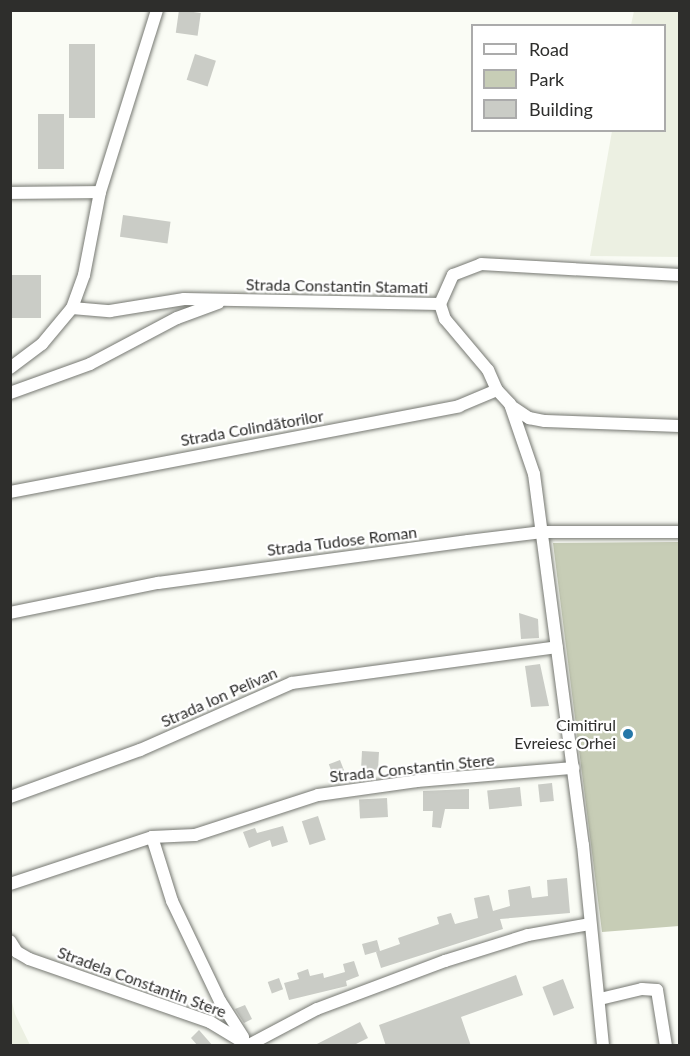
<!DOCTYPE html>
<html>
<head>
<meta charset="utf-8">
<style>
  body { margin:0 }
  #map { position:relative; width:690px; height:1056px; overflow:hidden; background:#fafcf5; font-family:Lato,sans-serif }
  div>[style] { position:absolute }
  .built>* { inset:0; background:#ecf0e2 }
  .green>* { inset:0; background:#c7cdb6 }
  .building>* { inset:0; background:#caccc6; transform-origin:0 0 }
  .roads { filter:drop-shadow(0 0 2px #767872) drop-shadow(0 0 2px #767872) }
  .minor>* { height:12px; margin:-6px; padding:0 6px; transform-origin:6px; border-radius:6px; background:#fff }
  .dots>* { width:16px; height:16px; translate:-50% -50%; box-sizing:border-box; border:3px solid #fff; border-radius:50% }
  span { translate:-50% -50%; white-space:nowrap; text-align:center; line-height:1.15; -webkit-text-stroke:4.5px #fff; paint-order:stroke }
  .street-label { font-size:16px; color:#2e2e2c }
  .poi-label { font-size:16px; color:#2e2e2c }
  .right { translate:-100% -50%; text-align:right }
  .frame { position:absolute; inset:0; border:12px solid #2e2e2c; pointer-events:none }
  .legend { position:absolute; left:471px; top:24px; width:195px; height:108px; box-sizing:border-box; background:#fff; border:2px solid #ababab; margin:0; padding:8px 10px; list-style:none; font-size:18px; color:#2e2e2c }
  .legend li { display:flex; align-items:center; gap:12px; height:30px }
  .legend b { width:30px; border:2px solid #ababab }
</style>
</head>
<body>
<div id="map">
  <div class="built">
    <i style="clip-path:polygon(634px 11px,679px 11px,679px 257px,590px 256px,612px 131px,664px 130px,664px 26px,631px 25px)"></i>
    <i style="clip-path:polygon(11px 998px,15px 1014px,30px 1045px,11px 1045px)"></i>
  </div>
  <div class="green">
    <i style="clip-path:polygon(679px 542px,679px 926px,602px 932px,553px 543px)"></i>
  </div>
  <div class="building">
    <i style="left:179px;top:10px;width:22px;height:23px;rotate:8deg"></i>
    <i style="left:69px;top:44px;width:26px;height:74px"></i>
    <i style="left:195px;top:54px;width:22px;height:27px;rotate:18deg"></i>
    <i style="left:38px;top:114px;width:26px;height:55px"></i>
    <i style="left:123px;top:215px;width:48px;height:22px;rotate:8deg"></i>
    <i style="left:10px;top:275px;width:31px;height:43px"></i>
    <i style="clip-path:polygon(519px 613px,538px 619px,539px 638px,521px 639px)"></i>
    <i style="clip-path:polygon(540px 664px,549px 706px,531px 707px,525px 666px)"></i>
    <i style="left:362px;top:751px;width:17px;height:18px;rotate:3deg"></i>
    <i style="left:340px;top:760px;width:14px;height:12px;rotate:69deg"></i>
    <i style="left:552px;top:783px;width:18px;height:14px;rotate:84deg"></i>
    <i style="left:520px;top:787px;width:19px;height:33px;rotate:84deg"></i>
    <i style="clip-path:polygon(469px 789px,469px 809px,445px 809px,441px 828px,432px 827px,433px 811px,423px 811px,423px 791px)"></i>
    <i style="left:387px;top:798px;width:19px;height:28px;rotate:87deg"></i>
    <i style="left:318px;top:816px;width:25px;height:17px;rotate:72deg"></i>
    <i style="clip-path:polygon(283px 826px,288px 842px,272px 847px,270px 840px,249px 848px,243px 832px,255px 828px,257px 833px)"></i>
    <i style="clip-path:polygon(567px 878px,570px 913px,500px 919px,503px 929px,381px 968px,376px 952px,379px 951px,365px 955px,362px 944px,377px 940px,380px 951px,400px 944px,398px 938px,439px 924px,437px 917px,451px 913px,455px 924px,478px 918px,474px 898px,489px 895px,493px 911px,510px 906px,508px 890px,530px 886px,532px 898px,548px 896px,547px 880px)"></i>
    <i style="clip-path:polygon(354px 961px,359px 976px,346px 981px,347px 986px,289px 1000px,284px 983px,299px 979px,297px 973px,308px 969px,310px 976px,323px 973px,324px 978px,345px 972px,343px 964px)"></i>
    <i style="clip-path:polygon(516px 975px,523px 995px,461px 1017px,471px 1046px,386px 1046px,379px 1025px)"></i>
    <i style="left:279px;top:978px;width:12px;height:12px;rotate:70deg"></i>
    <i style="left:563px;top:979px;width:31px;height:22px;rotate:69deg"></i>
    <i style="clip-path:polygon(245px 1005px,252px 1019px,244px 1023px,235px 1009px)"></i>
    <i style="clip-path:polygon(360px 1022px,368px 1038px,352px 1046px,313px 1046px)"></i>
    <i style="clip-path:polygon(199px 1030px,213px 1046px,198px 1046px,191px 1038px)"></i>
  </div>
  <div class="roads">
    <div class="minor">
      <i style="left:10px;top:193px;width:90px;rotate:-0.6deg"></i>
      <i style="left:440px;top:304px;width:16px;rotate:72deg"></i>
      <i style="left:445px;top:319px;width:67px;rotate:49.9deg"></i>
      <i style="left:488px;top:370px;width:22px;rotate:66deg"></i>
      <i style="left:497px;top:390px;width:19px;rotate:47deg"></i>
      <i style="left:510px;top:404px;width:74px;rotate:71.1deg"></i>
      <i style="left:534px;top:474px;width:374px;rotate:82.5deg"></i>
      <i style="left:583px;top:845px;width:202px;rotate:84.3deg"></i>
      <i style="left:72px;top:308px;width:38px;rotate:5deg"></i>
      <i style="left:110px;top:311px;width:75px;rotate:-9.2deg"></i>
      <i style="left:184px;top:299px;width:256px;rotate:1.1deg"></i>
      <i style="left:440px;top:304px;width:32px;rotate:-66deg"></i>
      <i style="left:453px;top:275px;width:30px;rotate:-21deg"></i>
      <i style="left:481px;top:264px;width:199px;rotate:3.2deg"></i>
      <i style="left:10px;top:368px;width:40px;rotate:-37deg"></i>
      <i style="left:42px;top:344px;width:47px;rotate:-50.2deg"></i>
      <i style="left:72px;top:308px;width:35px;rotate:-70deg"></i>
      <i style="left:84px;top:275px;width:85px;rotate:-79.1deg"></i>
      <i style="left:100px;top:192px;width:191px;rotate:-72.6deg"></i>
      <i style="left:10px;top:393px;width:85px;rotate:-19.9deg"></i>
      <i style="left:90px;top:364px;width:98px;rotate:-27.9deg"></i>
      <i style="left:177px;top:318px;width:44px;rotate:-20.1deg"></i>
      <i style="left:511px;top:406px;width:22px;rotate:34deg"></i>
      <i style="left:529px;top:418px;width:16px;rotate:11deg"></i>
      <i style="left:545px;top:421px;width:135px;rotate:2.1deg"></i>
      <i style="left:10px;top:492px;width:457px;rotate:-10.8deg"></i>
      <i style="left:459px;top:406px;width:41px;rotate:-22.8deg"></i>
      <i style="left:10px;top:613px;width:151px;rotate:-11.5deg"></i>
      <i style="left:158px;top:583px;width:313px;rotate:-7.7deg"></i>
      <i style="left:468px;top:541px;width:75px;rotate:-6.9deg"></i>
      <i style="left:542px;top:532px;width:138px"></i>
      <i style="left:10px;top:797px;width:138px;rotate:-19.9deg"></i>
      <i style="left:140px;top:750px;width:166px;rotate:-23.8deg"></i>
      <i style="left:292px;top:683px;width:267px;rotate:-7.7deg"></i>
      <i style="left:152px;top:837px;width:67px;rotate:72.6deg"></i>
      <i style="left:172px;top:901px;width:111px;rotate:64.4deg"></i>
      <i style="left:220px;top:1001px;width:43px;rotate:57.4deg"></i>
      <i style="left:10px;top:884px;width:150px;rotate:-18.3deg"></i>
      <i style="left:152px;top:837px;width:43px;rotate:-2.7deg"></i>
      <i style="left:195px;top:835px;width:129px;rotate:-18deg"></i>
      <i style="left:318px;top:795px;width:100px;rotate:-8deg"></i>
      <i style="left:417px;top:781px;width:157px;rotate:-4.8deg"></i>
      <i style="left:10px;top:941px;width:13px;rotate:58deg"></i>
      <i style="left:17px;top:952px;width:14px;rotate:30deg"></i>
      <i style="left:29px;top:959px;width:192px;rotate:19.2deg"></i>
      <i style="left:210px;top:1022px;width:44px;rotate:31.2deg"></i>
      <i style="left:600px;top:999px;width:43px;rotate:-13.4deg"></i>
      <i style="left:642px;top:989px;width:15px;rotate:4deg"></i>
      <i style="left:657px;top:990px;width:57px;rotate:80.9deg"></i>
      <i style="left:247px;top:1046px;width:79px;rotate:-27.9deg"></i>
      <i style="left:317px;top:1009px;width:137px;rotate:-20.6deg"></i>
      <i style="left:445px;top:961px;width:87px;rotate:-17.4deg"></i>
      <i style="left:528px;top:935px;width:63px;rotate:-10.1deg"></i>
    </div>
  </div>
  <div class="dots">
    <i style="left:628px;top:734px;background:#2577a8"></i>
  </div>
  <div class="street-label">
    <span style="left:337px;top:286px;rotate:1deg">Strada Constantin Stamati</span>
    <span style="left:252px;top:428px;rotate:-10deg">Strada Colindătorilor</span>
    <span style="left:342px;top:541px;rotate:-7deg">Strada Tudose Roman</span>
    <span style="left:219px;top:697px;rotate:-24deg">Strada Ion Pelivan</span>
    <span style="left:412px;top:768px;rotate:-6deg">Strada Constantin Stere</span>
    <span style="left:142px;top:982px;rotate:20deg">Stradela Constantin Stere</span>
  </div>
  <div class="poi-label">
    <span class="right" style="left:616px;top:734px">Cimitirul<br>Evreiesc Orhei</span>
  </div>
  <div class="frame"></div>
  <ul class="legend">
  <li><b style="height:8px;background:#fff"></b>Road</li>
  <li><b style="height:16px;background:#c7cdb6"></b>Park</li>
  <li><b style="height:16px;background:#caccc6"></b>Building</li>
  </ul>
</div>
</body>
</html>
